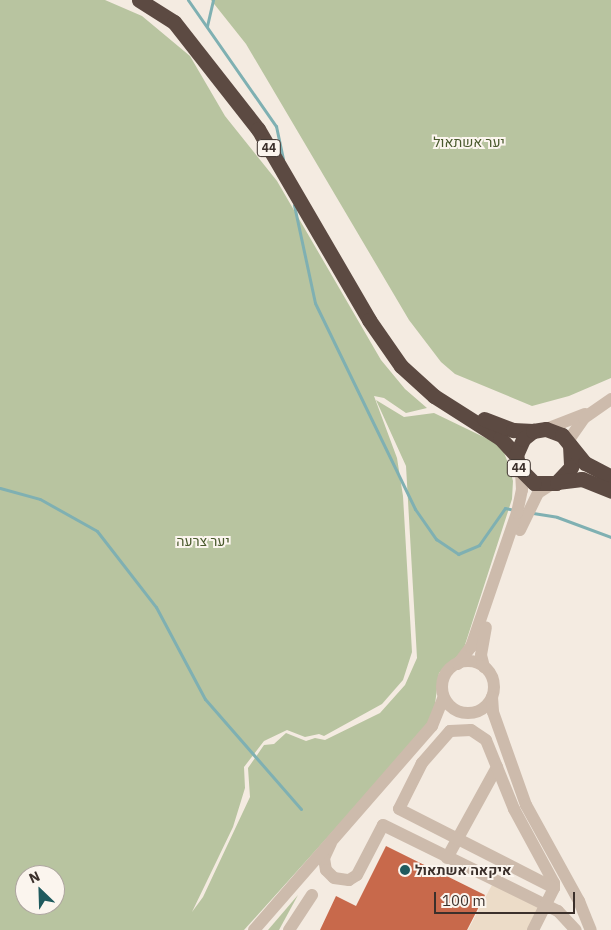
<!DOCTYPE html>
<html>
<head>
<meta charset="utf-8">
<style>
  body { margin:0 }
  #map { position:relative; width:611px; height:930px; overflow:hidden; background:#f4ebe1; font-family:"IBM Plex Sans",Heebo,sans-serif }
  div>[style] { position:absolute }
  .green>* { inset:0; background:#b8c4a0 }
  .plaza>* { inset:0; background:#ecdcc8 }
  .stream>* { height:3px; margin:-1.5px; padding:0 1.5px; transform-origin:1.5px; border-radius:1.5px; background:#7fb0b2 }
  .building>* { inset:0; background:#c8694b }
  .minor>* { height:12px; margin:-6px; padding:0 6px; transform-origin:6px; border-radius:6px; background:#cdbbac }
  .minor>.ring { margin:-6px; padding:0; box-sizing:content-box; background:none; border:12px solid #cdbbac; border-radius:50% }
  .highway>* { height:15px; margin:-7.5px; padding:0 7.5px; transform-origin:7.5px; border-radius:7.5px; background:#5c4a42 }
  .dots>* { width:14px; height:14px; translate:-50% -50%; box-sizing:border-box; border:2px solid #fbf5ee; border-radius:50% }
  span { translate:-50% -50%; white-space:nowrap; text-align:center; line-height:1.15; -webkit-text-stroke:4px #fbf5ee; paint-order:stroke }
  .shield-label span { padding:1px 4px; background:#fbf5ee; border:1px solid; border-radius:4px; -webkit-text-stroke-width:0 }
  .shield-label { font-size:12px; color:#3b302b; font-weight:700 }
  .park-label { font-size:14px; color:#4a5a2e }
  .poi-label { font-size:14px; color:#3b302b; font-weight:700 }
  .left { translate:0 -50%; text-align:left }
  .north { position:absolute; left:15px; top:865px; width:50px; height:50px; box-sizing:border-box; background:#fbf5ee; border:1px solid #aea6a0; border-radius:50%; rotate:336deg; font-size:14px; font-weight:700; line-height:20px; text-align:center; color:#3b302b }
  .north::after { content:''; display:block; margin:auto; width:18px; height:22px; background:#1f5a5e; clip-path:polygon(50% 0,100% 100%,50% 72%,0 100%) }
  .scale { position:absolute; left:434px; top:892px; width:141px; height:22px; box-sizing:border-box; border:2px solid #3b302b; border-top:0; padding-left:6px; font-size:15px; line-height:18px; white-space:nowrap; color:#3b302b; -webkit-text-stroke:4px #fbf5ee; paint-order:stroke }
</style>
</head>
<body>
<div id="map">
  <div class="green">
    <i style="clip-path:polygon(evenodd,0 0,105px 0,142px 16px,190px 56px,225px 116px,277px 181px,381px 360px,405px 389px,427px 408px,406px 413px,384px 398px,374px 396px,397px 458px,403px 496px,412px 652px,403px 680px,382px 704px,324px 736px,319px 734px,305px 737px,287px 730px,264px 741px,244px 767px,245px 788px,233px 827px,192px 912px,203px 897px,250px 797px,248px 768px,264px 745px,274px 744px,286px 733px,306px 741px,315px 738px,325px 740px,380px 713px,405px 685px,417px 658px,406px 466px,376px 400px,404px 417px,434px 413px,494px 442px,503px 450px,508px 463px,513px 481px,512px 499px,463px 651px,439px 673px,433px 720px,244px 930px,0 930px,0 0,25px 875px,55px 875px,55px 905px,25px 905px,25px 875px)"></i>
    <i style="clip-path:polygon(211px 0,611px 0,611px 378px,569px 396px,532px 406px,455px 374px,441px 362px,409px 320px,246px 44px)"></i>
    <i style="clip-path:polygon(298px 895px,279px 930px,268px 930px)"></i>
  </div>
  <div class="plaza">
    <i style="clip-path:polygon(494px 881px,545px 906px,533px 930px,468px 930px)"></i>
  </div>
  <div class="stream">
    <i style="left:188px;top:0;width:154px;rotate:55.1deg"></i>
    <i style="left:276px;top:126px;width:34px;rotate:78deg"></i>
    <i style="left:207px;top:26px;width:27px;rotate:-77deg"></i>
    <i style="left:294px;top:205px;width:100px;rotate:77.9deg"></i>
    <i style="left:315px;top:303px;width:229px;rotate:64.1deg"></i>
    <i style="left:415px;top:509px;width:37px;rotate:55deg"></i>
    <i style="left:436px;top:539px;width:27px;rotate:34deg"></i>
    <i style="left:458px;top:554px;width:23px;rotate:-23deg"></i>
    <i style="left:479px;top:545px;width:45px;rotate:-54.9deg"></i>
    <i style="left:505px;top:508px;width:9px;rotate:13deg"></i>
    <i style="left:0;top:488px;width:41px;rotate:15.4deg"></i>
    <i style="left:40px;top:499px;width:65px;rotate:29.3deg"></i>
    <i style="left:97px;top:531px;width:96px;rotate:52.2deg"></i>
    <i style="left:156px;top:607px;width:104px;rotate:62deg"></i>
    <i style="left:205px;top:699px;width:146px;rotate:48.9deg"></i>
    <i style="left:533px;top:513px;width:24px;rotate:9deg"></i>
    <i style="left:557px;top:517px;width:58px;rotate:20.3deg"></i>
  </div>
  <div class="building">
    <i style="clip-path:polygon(386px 846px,485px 895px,467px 930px,320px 930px,336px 896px,356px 906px)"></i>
  </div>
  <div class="minor">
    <i style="left:546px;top:429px;width:42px;rotate:-21deg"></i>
    <i style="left:568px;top:441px;width:28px;rotate:-55deg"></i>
    <i style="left:584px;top:418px;width:33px;rotate:-35deg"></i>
    <i style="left:520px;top:530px;width:41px;rotate:-64.1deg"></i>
    <i style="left:538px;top:493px;width:17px;rotate:-33deg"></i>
    <i class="ring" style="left:442px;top:661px;width:40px;height:40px"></i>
    <i style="left:458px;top:664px;width:21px;rotate:-53deg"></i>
    <i style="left:471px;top:647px;width:142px;rotate:-71.1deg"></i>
    <i style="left:517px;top:513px;width:24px;rotate:-78deg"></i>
    <i style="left:522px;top:490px;width:18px;rotate:-93deg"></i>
    <i style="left:484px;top:667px;width:12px;rotate:-104deg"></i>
    <i style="left:481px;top:655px;width:28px;rotate:-80deg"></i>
    <i style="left:492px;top:697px;width:15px;rotate:86deg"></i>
    <i style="left:493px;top:712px;width:99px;rotate:70.5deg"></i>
    <i style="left:526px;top:805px;width:110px;rotate:61.1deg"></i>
    <i style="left:579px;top:901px;width:31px;rotate:68deg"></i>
    <i style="left:331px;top:843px;width:17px;rotate:115deg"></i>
    <i style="left:324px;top:858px;width:12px;rotate:81deg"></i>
    <i style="left:326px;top:870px;width:11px;rotate:45deg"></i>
    <i style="left:334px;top:878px;width:15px;rotate:8deg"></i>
    <i style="left:349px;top:880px;width:9px;rotate:-32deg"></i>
    <i style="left:357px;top:875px;width:56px;rotate:-62.5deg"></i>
    <i style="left:383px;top:825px;width:195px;rotate:26.2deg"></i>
    <i style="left:558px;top:911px;width:26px;rotate:47deg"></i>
    <i style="left:447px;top:858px;width:104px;rotate:-61.2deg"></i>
    <i style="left:254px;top:930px;width:271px;rotate:-48.9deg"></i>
    <i style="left:432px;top:726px;width:31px;rotate:-68deg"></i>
    <i style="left:289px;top:930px;width:42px;rotate:-56.7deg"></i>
    <i style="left:533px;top:930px;width:47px;rotate:-63.4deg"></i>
    <i style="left:554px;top:888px;width:5px;rotate:-90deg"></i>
    <i style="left:554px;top:883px;width:84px;rotate:-118.4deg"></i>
    <i style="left:514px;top:809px;width:74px;rotate:-112.1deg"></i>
    <i style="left:486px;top:740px;width:18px;rotate:-146deg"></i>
    <i style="left:471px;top:730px;width:21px;rotate:177deg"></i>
    <i style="left:450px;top:731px;width:43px;rotate:131.2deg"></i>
    <i style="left:422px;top:763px;width:51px;rotate:116.6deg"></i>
    <i style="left:399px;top:809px;width:174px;rotate:27deg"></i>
  </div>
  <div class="highway">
    <i style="left:139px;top:0;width:41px;rotate:32.2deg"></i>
    <i style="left:174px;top:22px;width:136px;rotate:51.9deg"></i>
    <i style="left:258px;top:129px;width:221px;rotate:59.8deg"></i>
    <i style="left:369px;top:320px;width:56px;rotate:55.2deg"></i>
    <i style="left:401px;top:366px;width:45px;rotate:42.3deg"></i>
    <i style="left:434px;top:396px;width:78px;rotate:32.5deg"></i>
    <i style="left:500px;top:438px;width:23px;rotate:47deg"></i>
    <i style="left:484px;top:419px;width:31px;rotate:21deg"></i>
    <i style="left:513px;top:430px;width:20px;rotate:3deg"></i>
    <i style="left:570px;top:445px;width:22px;rotate:87deg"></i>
    <i style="left:571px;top:467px;width:22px;rotate:133deg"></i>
    <i style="left:556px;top:483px;width:22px;rotate:180deg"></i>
    <i style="left:534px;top:483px;width:21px;rotate:-135deg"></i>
    <i style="left:519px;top:468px;width:13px;rotate:-103deg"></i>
    <i style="left:516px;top:455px;width:17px;rotate:-66deg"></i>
    <i style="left:523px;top:439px;width:13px;rotate:-39deg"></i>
    <i style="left:533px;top:431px;width:13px;rotate:-9deg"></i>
    <i style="left:546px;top:429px;width:17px;rotate:21deg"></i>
    <i style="left:562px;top:435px;width:36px;rotate:51deg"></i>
    <i style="left:585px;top:463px;width:30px;rotate:28deg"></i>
    <i style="left:557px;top:482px;width:25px;rotate:-7deg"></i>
    <i style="left:582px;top:479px;width:31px;rotate:22deg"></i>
  </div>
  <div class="dots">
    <i style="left:405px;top:870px;background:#1f5a5e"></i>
  </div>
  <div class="shield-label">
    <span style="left:269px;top:148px">44</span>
    <span style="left:519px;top:468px">44</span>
  </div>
  <div class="park-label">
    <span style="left:469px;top:142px">יער אשתאול</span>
    <span style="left:203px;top:541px">יער צרעה</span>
  </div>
  <div class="poi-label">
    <span class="left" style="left:415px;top:870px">איקאה אשתאול</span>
  </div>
  <div class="north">N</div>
  <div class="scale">100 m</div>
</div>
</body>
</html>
